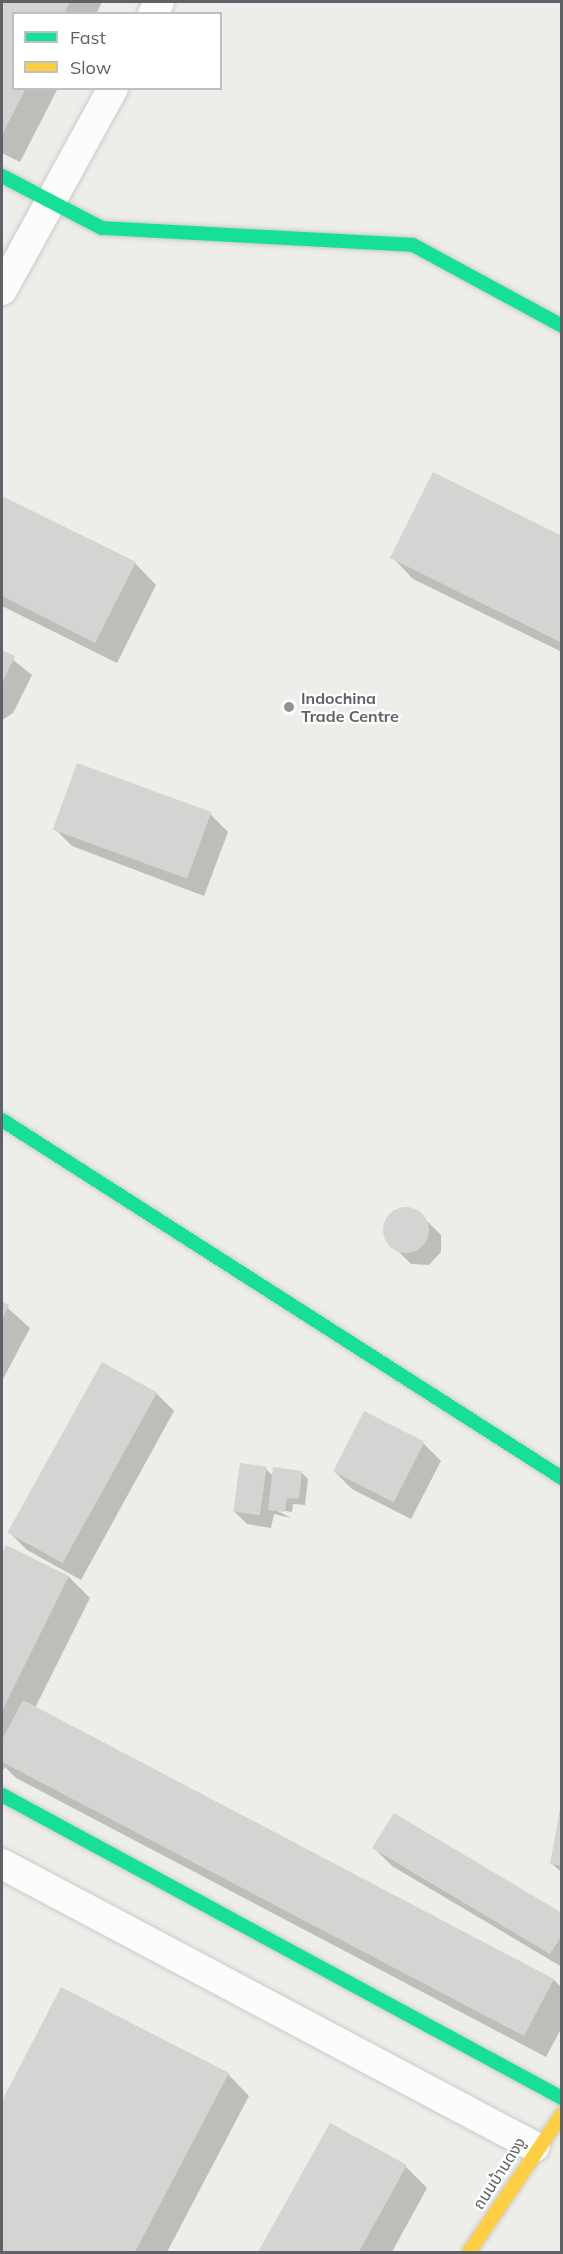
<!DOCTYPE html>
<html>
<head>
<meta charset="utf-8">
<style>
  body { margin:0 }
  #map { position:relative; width:563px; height:2254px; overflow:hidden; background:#edede9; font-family:Mulish,"Noto Sans Thai",sans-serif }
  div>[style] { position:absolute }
  .shadow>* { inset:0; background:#0003 }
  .building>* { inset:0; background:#d4d4d2; transform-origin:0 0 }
  .round { border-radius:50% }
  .roads { filter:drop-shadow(0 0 2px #cacbca) drop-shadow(0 0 2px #cacbca) }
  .street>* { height:30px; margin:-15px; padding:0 15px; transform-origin:15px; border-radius:15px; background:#fcfcfc }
  .fast>* { height:14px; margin:-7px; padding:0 7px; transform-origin:7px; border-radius:7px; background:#16e098 }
  .slow>* { height:14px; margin:-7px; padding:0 7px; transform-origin:7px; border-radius:7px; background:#ffcf43 }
  .dots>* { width:16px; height:16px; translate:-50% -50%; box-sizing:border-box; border:3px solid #fff; border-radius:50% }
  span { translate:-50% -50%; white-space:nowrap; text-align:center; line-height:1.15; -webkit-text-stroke:4.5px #fff; paint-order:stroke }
  .poi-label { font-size:16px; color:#5e6266; font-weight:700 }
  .left { translate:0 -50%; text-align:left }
  .street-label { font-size:16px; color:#5e6266 }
  .frame { position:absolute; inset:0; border:3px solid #5e6266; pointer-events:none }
  .legend { position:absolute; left:12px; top:12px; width:210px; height:78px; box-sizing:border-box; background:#fff; border:2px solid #bfc0c2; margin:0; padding:8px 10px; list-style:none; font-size:18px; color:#5e6266 }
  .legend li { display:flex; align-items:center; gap:12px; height:30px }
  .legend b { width:30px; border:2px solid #bfc0c2 }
</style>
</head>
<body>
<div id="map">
  <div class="shadow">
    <i style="clip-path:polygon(2px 2px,102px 2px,96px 14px,14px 14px,14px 88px,58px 88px,20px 162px,2px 153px)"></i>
    <i style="clip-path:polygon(2px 497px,135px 563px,156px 585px,117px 663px,2px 606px)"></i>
    <i style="clip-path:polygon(562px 538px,562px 652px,413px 579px,392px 557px)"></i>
    <i style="clip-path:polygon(2px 651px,32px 675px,13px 713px,2px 720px)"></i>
    <i style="clip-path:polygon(210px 814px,228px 832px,204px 896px,72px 846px,54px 828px)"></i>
    <i style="clip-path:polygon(398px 1209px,415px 1209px,441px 1235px,441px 1252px,429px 1265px,411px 1264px,385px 1238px,386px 1221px)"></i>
    <i style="clip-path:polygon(2px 1303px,30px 1328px,2px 1381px)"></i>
    <i style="clip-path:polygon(103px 1364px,156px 1393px,174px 1411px,81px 1580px,27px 1550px,9px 1532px)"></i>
    <i style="clip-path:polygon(423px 1443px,441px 1461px,411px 1519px,352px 1489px,334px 1471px)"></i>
    <i style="clip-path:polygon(266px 1469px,273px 1476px,301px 1472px,308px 1479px,305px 1505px,293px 1504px,292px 1512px,274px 1509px,291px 1518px,274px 1514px,271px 1528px,247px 1524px,234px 1511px)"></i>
    <i style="clip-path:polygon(7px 1547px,69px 1577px,90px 1598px,35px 1708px,554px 1980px,562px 1988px,562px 2027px,546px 2057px,16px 1778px,5px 1767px,2px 1772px,2px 1557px)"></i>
    <i style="clip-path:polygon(562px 1811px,562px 1873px,551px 1863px)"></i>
    <i style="clip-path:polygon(374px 1848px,562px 1914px,562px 1967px,392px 1866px)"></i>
    <i style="clip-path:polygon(62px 1989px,228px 2074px,249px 2096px,167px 2252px,2px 2252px,2px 2104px)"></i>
    <i style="clip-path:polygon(331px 2125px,406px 2167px,427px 2188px,392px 2252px,260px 2252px)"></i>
  </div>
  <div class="building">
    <i style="clip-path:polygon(2px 2px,70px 2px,64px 14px,14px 14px,14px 88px,26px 88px,2px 135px)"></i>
    <i style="clip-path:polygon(433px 472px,562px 536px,562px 643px,390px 558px)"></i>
    <i style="clip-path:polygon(2px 496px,136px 562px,95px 643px,2px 596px)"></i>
    <i style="clip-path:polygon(2px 650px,15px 656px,2px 683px)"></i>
    <i style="left:77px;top:763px;width:143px;height:71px;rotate:20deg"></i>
    <i class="round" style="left:383px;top:1207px;width:46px;height:46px"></i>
    <i style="clip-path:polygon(2px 1301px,9px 1305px,2px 1319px)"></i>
    <i style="left:102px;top:1362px;width:63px;height:195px;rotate:29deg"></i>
    <i style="left:364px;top:1411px;width:68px;height:68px;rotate:27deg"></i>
    <i style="left:240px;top:1463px;width:27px;height:49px;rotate:8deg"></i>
    <i style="clip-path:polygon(273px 1467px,302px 1471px,299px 1499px,287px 1498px,285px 1512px,268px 1510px)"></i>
    <i style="clip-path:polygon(6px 1545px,69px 1576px,2px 1711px,2px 1553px)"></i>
    <i style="clip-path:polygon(23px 1700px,554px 1979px,524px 2036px,2px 1762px,2px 1740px)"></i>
    <i style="clip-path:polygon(560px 1809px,562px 1809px,562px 1866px,550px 1864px)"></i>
    <i style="clip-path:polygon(394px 1813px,562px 1913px,562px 1935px,550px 1954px,372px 1848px)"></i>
    <i style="clip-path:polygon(61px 1987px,229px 2073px,135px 2252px,2px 2252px,2px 2101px)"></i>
    <i style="clip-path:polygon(330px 2123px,407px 2165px,359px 2252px,258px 2252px)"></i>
  </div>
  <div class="roads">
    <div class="street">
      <i style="left:153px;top:14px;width:13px;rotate:-63deg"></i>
      <i style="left:2px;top:290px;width:230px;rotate:-61.2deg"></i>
      <i style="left:2px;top:1864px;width:603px;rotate:27.97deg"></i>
    </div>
    <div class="fast">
      <i style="left:2px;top:176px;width:113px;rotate:27.5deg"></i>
      <i style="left:102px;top:228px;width:311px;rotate:3.1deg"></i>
      <i style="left:413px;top:245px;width:170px;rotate:28.5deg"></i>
      <i style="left:2px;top:1120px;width:665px;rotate:32.59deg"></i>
      <i style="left:2px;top:1795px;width:637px;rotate:28.42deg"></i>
    </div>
    <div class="slow">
      <i style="left:469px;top:2252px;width:166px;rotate:-56deg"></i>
    </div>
  </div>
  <div class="dots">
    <i style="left:289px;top:707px;background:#909394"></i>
  </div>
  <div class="poi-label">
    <span class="left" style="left:301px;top:707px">Indochina<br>Trade Centre</span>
  </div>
  <div class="street-label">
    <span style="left:499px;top:2173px;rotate:-57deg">ถนนบ้านดงงู</span>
  </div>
  <div class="frame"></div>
  <ul class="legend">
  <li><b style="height:8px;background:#16e098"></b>Fast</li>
  <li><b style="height:8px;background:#ffcf43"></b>Slow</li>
  </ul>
</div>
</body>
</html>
